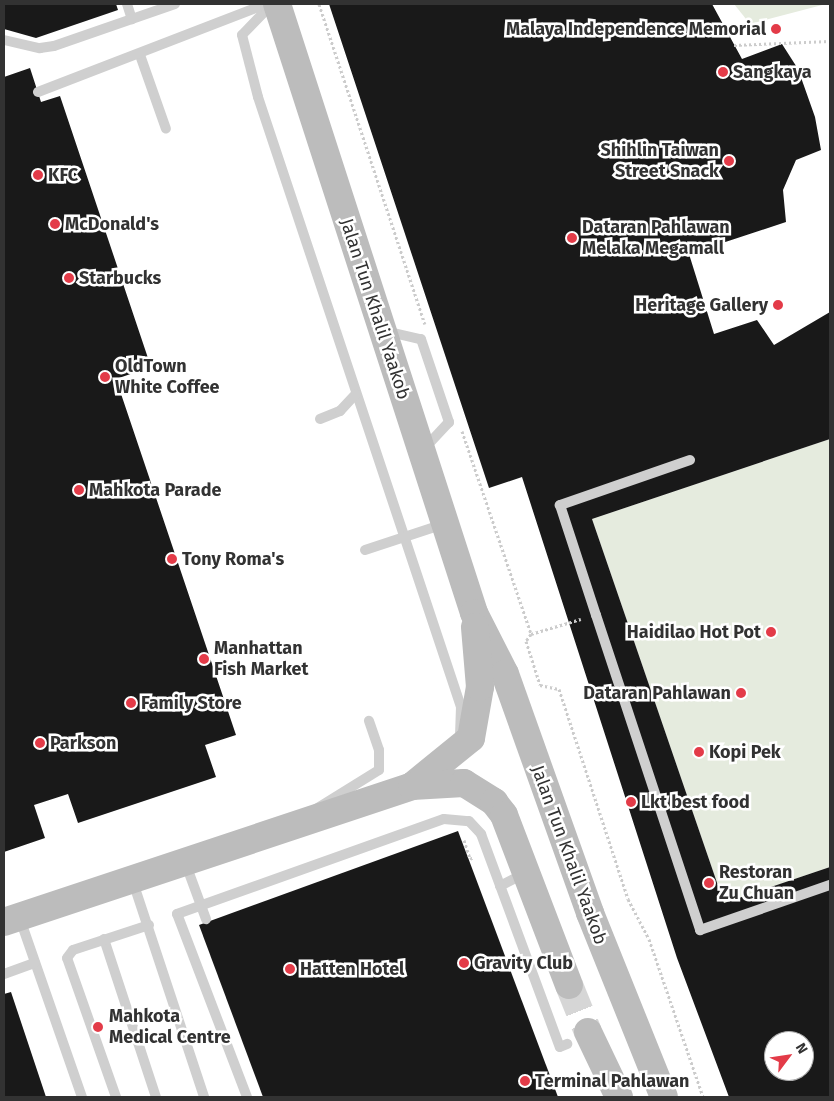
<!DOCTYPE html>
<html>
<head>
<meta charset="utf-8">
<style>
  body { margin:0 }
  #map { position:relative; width:834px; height:1101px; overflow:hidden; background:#fff; font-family:"Fira Sans",sans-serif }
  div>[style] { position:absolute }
  .green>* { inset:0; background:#e5ebde }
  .building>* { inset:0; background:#191919 }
  .secondary-tunnel>* { height:28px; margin-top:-14px; transform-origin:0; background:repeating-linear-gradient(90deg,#d6d6d6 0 28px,transparent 0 42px) }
  .path>* { height:3px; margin-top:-1.5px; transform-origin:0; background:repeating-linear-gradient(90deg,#ccc 0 2.5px,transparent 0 5px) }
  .service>* { height:10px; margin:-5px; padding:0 5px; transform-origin:5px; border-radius:5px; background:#cfcfcf }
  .secondary>* { height:28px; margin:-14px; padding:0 14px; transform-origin:14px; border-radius:14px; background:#bcbcbc }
  .dots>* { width:14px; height:14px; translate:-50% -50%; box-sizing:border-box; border:2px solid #fff; border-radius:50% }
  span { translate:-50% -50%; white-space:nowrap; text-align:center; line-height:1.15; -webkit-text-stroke:5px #fff; paint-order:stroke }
  .poi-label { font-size:18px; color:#323232; font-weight:700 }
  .right { translate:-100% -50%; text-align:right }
  .left { translate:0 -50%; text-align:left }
  .street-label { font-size:18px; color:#323232 }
  .frame { position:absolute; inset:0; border:5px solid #323232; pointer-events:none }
  .north { position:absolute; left:764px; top:1031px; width:50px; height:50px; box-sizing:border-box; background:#fff; border:1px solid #adadad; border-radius:50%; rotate:59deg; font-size:14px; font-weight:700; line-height:20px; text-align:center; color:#323232 }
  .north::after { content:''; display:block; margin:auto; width:18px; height:22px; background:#e33b48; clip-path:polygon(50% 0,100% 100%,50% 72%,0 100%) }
</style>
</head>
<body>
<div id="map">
  <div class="green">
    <i style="clip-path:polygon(734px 4px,826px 4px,750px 24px)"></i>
    <i style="clip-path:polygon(830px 439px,830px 867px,724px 903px,592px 519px)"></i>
  </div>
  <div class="building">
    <i style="clip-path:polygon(4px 4px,116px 4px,118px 10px,36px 38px,4px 29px)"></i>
    <i style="clip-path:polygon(evenodd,329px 4px,712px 4px,742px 59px,782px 44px,798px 69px,815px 117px,821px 150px,796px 160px,783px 190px,786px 222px,689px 254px,714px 334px,757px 320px,774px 345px,830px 312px,830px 439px,592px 519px,724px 903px,830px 867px,830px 1097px,729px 1097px,677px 958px,522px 477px,489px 488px,329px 4px,774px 1041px,804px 1041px,804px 1071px,774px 1071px,774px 1041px)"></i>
    <i style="clip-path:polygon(30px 68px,41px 102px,60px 96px,151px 367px,116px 379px,236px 735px,205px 745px,216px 777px,78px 823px,68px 794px,34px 805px,45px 838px,4px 852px,4px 77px)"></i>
    <i style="clip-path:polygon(458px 831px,558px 1097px,263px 1097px,199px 925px)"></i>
    <i style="clip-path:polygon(11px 992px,46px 1097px,4px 1097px,4px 994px)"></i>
  </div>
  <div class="secondary-tunnel">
    <i style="left:569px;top:985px;width:51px;rotate:68deg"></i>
  </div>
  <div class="path">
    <i style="left:319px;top:4px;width:337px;rotate:71.7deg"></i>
    <i style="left:734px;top:45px;width:96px;rotate:-2.4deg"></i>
    <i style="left:462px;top:431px;width:214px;rotate:71.2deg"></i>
    <i style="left:531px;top:634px;width:9px;rotate:126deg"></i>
    <i style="left:526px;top:641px;width:46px;rotate:72.3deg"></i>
    <i style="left:540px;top:685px;width:19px;rotate:12deg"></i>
    <i style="left:559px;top:689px;width:221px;rotate:71.8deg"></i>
    <i style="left:628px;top:899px;width:45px;rotate:62.3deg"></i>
    <i style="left:649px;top:939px;width:167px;rotate:71.1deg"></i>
    <i style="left:531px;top:634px;width:52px;rotate:-16.7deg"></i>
    <i style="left:464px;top:840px;width:20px;rotate:72deg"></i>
    <i style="left:470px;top:859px;width:4px;rotate:-27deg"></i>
  </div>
  <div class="service">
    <i style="left:127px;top:4px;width:16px;rotate:72deg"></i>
    <i style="left:272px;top:4px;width:43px;rotate:134.1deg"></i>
    <i style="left:242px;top:35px;width:64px;rotate:75.5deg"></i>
    <i style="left:258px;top:97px;width:643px;rotate:71.59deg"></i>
    <i style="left:461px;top:707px;width:26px;rotate:92deg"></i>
    <i style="left:4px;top:40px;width:37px;rotate:13deg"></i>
    <i style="left:40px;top:48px;width:14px;rotate:-8deg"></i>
    <i style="left:54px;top:46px;width:128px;rotate:-19.1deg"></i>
    <i style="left:140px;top:55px;width:78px;rotate:70.6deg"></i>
    <i style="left:38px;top:92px;width:244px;rotate:-21.1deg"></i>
    <i style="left:385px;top:331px;width:37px;rotate:13deg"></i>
    <i style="left:421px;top:339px;width:88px;rotate:71.4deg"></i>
    <i style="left:449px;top:422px;width:37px;rotate:133deg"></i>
    <i style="left:320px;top:419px;width:22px;rotate:-22deg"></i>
    <i style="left:340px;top:411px;width:23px;rotate:-47deg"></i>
    <i style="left:690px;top:460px;width:138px;rotate:160.9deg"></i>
    <i style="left:560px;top:505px;width:116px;rotate:71.9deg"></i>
    <i style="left:596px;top:615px;width:332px;rotate:71.7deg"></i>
    <i style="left:700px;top:930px;width:138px;rotate:-19.1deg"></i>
    <i style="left:365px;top:550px;width:83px;rotate:-18.2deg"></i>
    <i style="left:316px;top:809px;width:74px;rotate:-31.8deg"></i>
    <i style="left:379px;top:770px;width:20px;rotate:-90deg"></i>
    <i style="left:379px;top:750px;width:31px;rotate:-109deg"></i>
    <i style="left:185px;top:862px;width:61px;rotate:69.8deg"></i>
    <i style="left:132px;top:879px;width:230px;rotate:71.7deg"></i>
    <i style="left:500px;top:886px;width:29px;rotate:-27deg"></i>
    <i style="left:20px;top:919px;width:188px;rotate:70.8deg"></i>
    <i style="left:104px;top:939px;width:166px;rotate:71.8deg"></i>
    <i style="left:4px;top:974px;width:33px;rotate:-20deg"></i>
    <i style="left:116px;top:1097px;width:147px;rotate:-109.4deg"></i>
    <i style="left:67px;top:958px;width:10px;rotate:-53deg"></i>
    <i style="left:73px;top:950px;width:80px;rotate:-18.2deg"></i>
    <i style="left:247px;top:1097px;width:196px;rotate:-110.9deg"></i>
    <i style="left:177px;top:914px;width:283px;rotate:-19.6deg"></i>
    <i style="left:444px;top:819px;width:25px;rotate:5deg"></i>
    <i style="left:469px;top:821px;width:18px;rotate:47deg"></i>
    <i style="left:481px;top:834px;width:227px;rotate:69.7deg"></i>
    <i style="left:560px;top:1047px;width:8px;rotate:-23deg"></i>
  </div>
  <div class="secondary">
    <i style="left:277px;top:4px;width:640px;rotate:72.07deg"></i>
    <i style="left:474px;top:613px;width:68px;rotate:63.1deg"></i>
    <i style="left:505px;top:674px;width:254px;rotate:70.4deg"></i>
    <i style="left:590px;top:913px;width:198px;rotate:68.1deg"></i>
    <i style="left:412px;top:786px;width:76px;rotate:-39.1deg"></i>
    <i style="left:471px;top:738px;width:52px;rotate:-80deg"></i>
    <i style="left:480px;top:687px;width:60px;rotate:-94.8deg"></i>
    <i style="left:4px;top:922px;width:430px;rotate:-18.4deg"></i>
    <i style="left:412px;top:786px;width:52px;rotate:-3.3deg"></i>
    <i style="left:464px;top:783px;width:36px;rotate:32deg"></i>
    <i style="left:494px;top:802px;width:16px;rotate:52deg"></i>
    <i style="left:504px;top:815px;width:182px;rotate:69.1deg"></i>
    <i style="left:588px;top:1032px;width:72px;rotate:64.5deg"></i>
  </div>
  <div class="dots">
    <i style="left:776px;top:29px;background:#e33b48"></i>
    <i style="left:723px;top:72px;background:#e33b48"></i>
    <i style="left:729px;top:161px;background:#e33b48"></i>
    <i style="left:38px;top:175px;background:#e33b48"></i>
    <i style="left:55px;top:224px;background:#e33b48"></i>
    <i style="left:572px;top:238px;background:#e33b48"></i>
    <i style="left:69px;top:278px;background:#e33b48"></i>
    <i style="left:778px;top:305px;background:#e33b48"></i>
    <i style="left:105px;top:377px;background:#e33b48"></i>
    <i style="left:79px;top:490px;background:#e33b48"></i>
    <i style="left:172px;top:559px;background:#e33b48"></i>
    <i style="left:771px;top:632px;background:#e33b48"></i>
    <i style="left:204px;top:659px;background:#e33b48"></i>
    <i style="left:741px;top:693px;background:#e33b48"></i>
    <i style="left:131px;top:703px;background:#e33b48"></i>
    <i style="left:40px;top:743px;background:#e33b48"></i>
    <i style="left:699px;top:752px;background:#e33b48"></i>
    <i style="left:631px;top:802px;background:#e33b48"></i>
    <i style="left:709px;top:883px;background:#e33b48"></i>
    <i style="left:464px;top:963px;background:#e33b48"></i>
    <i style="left:290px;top:969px;background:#e33b48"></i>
    <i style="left:98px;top:1027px;background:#e33b48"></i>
    <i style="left:525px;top:1081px;background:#e33b48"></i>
  </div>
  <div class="poi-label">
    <span class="right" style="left:766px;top:29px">Malaya Independence Memorial</span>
    <span class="left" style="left:733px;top:72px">Sangkaya</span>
    <span class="right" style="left:719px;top:161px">Shihlin Taiwan<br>Street Snack</span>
    <span class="left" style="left:48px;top:175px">KFC</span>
    <span class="left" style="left:65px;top:224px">McDonald's</span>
    <span class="left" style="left:582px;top:238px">Dataran Pahlawan<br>Melaka Megamall</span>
    <span class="left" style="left:79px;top:278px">Starbucks</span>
    <span class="right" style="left:768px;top:305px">Heritage Gallery</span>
    <span class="left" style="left:115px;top:377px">OldTown<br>White Coffee</span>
    <span class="left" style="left:89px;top:490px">Mahkota Parade</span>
    <span class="left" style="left:182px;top:559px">Tony Roma's</span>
    <span class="right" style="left:761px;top:632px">Haidilao Hot Pot</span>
    <span class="left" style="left:214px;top:659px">Manhattan<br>Fish Market</span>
    <span class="right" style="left:731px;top:693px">Dataran Pahlawan</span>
    <span class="left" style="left:141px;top:703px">Family Store</span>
    <span class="left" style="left:50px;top:743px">Parkson</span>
    <span class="left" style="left:709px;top:752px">Kopi Pek</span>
    <span class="left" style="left:641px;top:802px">Lkt best food</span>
    <span class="left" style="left:719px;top:883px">Restoran<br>Zu Chuan</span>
    <span class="left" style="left:474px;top:963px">Gravity Club</span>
    <span class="left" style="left:300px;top:969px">Hatten Hotel</span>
    <span class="left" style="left:109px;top:1027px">Mahkota<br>Medical Centre</span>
    <span class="left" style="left:535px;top:1081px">Terminal Pahlawan</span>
  </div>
  <div class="street-label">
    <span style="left:375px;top:309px;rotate:72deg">Jalan Tun Khalil Yaakob</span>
    <span style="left:569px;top:855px;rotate:70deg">Jalan Tun Khalil Yaakob</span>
  </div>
  <div class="frame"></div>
  <div class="north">N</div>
</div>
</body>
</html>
